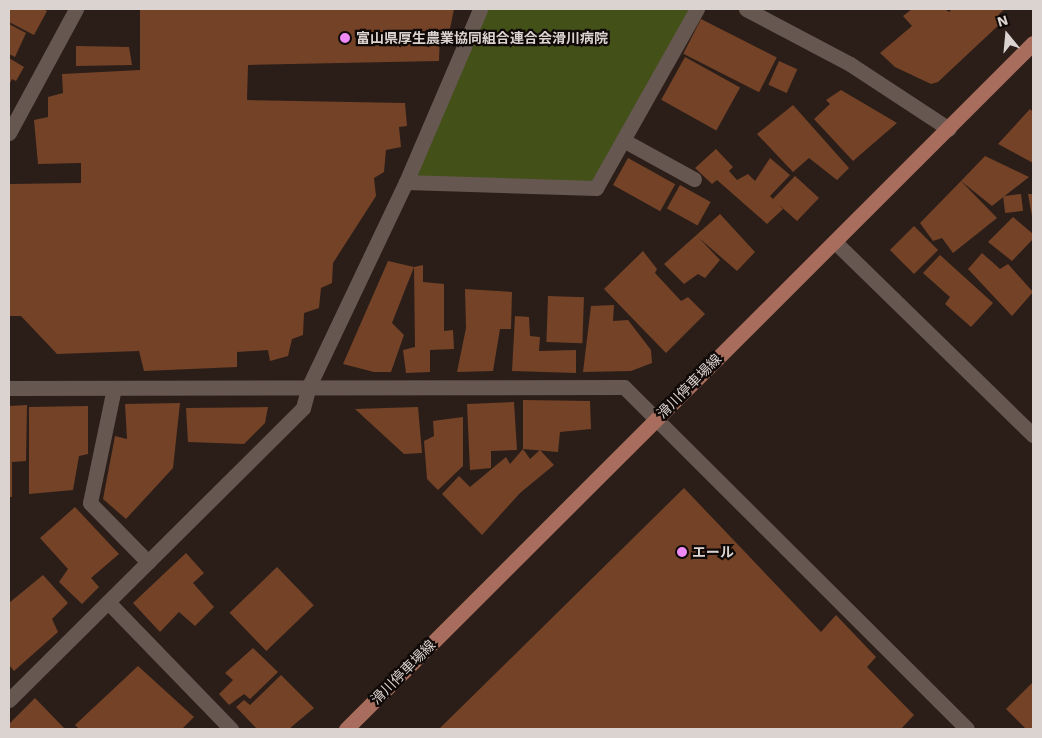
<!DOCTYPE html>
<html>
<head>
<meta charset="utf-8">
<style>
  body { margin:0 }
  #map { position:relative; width:1042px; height:738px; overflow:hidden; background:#2b1e19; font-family:"Work Sans","Noto Sans JP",sans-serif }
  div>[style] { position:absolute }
  .green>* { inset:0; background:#435018 }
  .building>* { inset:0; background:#744226; transform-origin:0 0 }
  .minor>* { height:15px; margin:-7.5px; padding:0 7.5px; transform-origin:7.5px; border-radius:7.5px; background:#665751 }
  .major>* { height:15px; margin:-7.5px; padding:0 7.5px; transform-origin:7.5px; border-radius:7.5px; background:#a86d5c }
  .dots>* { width:14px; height:14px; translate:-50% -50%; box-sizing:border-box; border:2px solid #0f0908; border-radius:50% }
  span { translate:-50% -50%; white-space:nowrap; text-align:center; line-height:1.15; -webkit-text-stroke:4.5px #0f0908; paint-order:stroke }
  .poi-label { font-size:14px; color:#dbd3cf; font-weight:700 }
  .left { translate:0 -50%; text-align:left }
  .street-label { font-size:14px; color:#dbd3cf }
  .frame { position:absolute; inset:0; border:10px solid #dbd3cf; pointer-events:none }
  .north { position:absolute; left:982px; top:10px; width:50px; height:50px; -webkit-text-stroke:4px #0f0908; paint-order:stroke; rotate:343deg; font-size:14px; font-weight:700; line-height:20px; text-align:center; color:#dbd3cf }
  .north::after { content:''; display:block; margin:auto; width:18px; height:22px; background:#dbd3cf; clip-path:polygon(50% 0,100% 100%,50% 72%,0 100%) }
</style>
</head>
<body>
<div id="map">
  <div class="green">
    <i style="clip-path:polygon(480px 9px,691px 9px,597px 182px,406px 182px)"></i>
  </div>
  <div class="building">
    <i style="clip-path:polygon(9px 9px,43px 9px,47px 11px,34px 35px,9px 22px)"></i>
    <i style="clip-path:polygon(140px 9px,454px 9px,450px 29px,440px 30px,439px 61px,248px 65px,247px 100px,405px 103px,407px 126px,399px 127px,401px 147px,386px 150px,384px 172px,374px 178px,376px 196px,333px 263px,332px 283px,321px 288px,319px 308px,304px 313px,303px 335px,292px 339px,288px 356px,270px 361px,268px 350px,237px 352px,237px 367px,144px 371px,139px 351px,57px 354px,21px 316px,9px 316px,9px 184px,81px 183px,81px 163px,38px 164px,34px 120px,48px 117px,48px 97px,63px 93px,62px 74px,140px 70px)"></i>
    <i style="clip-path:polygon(912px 9px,945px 9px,949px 12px,952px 9px,1005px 9px,999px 14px,1002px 22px,938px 82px,931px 84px,895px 67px,880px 53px,912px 26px,903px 16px)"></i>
    <i style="left:701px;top:19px;width:85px;height:39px;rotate:27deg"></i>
    <i style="clip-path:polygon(9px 24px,26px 33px,15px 57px,9px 54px)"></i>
    <i style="clip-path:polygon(76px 46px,129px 47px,132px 65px,76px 66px)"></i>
    <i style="left:685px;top:57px;width:63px;height:49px;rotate:29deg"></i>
    <i style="clip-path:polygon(9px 58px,24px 67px,16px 81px,12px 79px,9px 85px)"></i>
    <i style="left:779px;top:61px;width:20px;height:26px;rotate:24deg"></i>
    <i style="clip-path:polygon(841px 90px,897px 123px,853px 161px,814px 119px,830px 104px,826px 100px)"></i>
    <i style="clip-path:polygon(793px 105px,849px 168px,837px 180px,809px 158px,793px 172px,757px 134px)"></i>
    <i style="clip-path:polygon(1030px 109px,1033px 112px,1033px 163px,998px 144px)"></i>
    <i style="clip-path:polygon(716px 149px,733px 167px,729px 171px,737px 180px,748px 174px,755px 181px,770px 158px,790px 175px,770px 196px,773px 199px,795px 176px,819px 198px,797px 221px,778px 204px,783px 209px,767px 224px,717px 180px,712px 184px,695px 168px)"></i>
    <i style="clip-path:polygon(985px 156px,1029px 177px,992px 206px,961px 181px)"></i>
    <i style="left:628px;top:158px;width:54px;height:31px;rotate:29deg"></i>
    <i style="clip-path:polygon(961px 181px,997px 218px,953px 253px,942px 238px,933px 241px,920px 223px)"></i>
    <i style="left:680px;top:185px;width:35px;height:27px;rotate:29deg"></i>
    <i style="left:1021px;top:194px;width:17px;height:18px;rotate:83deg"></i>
    <i style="clip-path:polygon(1028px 194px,1033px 194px,1033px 216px,1032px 216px)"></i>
    <i style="clip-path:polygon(720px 214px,755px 252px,737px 271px,699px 238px,720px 260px,705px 278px,698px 274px,684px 284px,664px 264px)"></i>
    <i style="clip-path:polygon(1013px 217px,1033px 234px,1033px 239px,1012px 261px,988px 242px)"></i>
    <i style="left:914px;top:226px;width:34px;height:34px;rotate:45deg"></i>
    <i style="clip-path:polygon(643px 251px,657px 269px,655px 273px,681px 301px,688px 297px,705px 314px,666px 353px,604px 289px)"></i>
    <i style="clip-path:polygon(982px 253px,1000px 269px,1008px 264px,1033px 292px,1012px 316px,968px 269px)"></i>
    <i style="clip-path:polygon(940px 255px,993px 303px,971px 327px,945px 304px,950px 297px,923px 273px)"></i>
    <i style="clip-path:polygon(388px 261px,414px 267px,392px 323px,404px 335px,391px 372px,374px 372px,343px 364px)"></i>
    <i style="clip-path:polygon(423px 265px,423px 282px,444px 284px,444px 331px,453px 330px,454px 349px,430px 350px,430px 372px,406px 373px,403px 350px,415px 347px,414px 267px)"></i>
    <i style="clip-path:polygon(465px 289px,512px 292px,511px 329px,500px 329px,493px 371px,457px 372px,466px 328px)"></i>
    <i style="left:548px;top:296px;width:36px;height:46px;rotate:2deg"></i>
    <i style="clip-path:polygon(614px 305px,613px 321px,628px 320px,651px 350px,652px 363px,631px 371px,583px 372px,591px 306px)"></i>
    <i style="clip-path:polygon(515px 316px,529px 317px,530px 336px,540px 337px,539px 351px,576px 350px,576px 373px,512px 371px)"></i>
    <i style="clip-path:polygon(523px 400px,590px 401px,591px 429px,560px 432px,558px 452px,523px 449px)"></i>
    <i style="clip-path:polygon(514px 402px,517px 450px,491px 451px,491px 468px,470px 470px,467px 404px)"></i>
    <i style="clip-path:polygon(180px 403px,173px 468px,126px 519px,103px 499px,115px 436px,127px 439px,125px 404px)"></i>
    <i style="clip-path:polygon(27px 405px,26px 461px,12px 462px,12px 497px,9px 497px,9px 406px)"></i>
    <i style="clip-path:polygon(88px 406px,88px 454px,79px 456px,73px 490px,29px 494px,29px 407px)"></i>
    <i style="clip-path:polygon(268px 407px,265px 423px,244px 444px,188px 442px,186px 408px)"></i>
    <i style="clip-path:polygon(418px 407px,422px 453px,404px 454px,355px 409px)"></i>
    <i style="clip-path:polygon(463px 417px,463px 466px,438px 490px,427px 479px,424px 441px,434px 436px,433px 421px)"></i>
    <i style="clip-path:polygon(523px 449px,530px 459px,540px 450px,554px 465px,520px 493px,482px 535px,442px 494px,459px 476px,470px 487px,506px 457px,510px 464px)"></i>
    <i style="clip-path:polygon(684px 488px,821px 632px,836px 615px,876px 657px,867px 667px,914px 715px,901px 729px,439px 729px)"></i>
    <i style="clip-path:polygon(75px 507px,119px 554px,91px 578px,99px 587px,82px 604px,59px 582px,68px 569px,40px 538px)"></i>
    <i style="clip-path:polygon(186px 553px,204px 573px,193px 583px,214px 607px,195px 626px,179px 612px,160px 632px,133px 603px)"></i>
    <i style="left:277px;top:567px;width:53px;height:66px;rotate:46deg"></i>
    <i style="clip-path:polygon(43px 575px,68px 603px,52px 619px,58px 632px,14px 671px,9px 665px,9px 603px)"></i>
    <i style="clip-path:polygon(253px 648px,278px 672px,250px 699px,244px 694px,229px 705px,219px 694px,233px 680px,225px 673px)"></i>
    <i style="clip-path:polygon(138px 666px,194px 717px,182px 729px,79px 729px,75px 725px)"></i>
    <i style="clip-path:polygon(281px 675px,314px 708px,289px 729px,257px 729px,236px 707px,244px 700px,250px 705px)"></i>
    <i style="clip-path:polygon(1033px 682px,1033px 729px,1026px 729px,1006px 709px)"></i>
    <i style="clip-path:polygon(35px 698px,65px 729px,9px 729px,9px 724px)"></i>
  </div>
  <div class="minor">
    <i style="left:746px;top:9px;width:118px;rotate:27.9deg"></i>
    <i style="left:850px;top:64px;width:118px;rotate:33.3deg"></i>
    <i style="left:9px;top:133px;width:141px;rotate:-61.6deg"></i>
    <i style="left:623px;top:140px;width:81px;rotate:28.8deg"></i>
    <i style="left:406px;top:182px;width:190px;rotate:1.8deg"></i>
    <i style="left:596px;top:188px;width:206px;rotate:-60.6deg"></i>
    <i style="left:835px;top:242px;width:277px;rotate:44.3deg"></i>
    <i style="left:9px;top:388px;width:615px;rotate:-0.09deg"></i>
    <i style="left:624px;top:387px;width:484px;rotate:44.9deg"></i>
    <i style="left:114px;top:388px;width:117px;rotate:101.8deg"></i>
    <i style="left:90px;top:503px;width:83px;rotate:45.5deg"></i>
    <i style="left:108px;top:602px;width:177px;rotate:45.9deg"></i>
    <i style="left:9px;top:700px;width:414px;rotate:-44.8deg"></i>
    <i style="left:303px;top:408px;width:23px;rotate:-75deg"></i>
    <i style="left:309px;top:386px;width:226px;rotate:-64.6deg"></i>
    <i style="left:406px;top:182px;width:188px;rotate:-66.8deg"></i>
  </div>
  <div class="major">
    <i style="left:346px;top:729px;width:971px;rotate:-44.96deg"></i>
  </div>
  <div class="dots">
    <i style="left:345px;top:38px;background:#f08bf6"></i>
    <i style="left:682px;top:552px;background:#f08bf6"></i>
  </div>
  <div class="poi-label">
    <span class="left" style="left:356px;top:38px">富山県厚生農業協同組合連合会滑川病院</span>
    <span class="left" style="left:692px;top:552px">エール</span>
  </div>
  <div class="street-label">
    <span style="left:689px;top:386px;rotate:-45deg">滑川停車場線</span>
    <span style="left:403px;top:672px;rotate:-45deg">滑川停車場線</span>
  </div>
  <div class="frame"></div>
  <div class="north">N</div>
</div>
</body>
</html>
